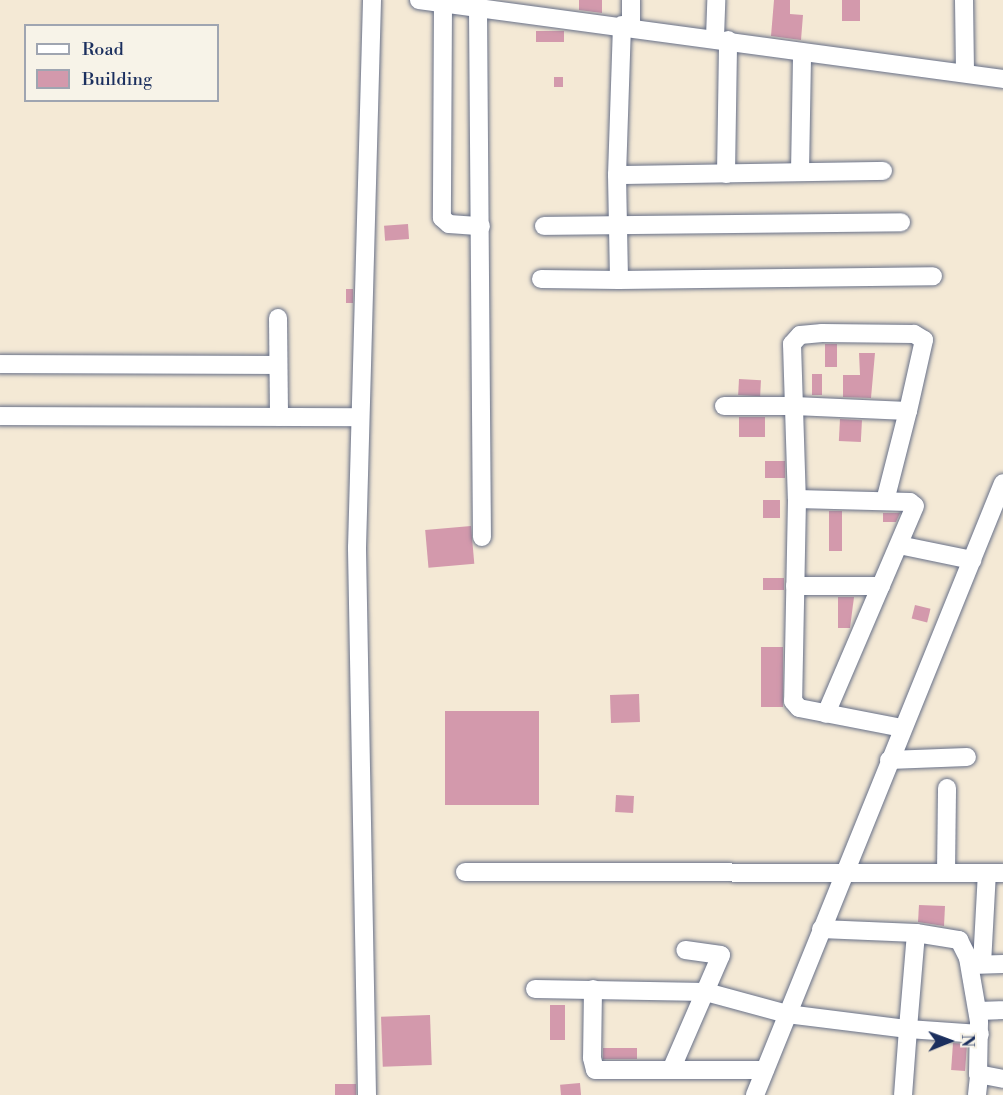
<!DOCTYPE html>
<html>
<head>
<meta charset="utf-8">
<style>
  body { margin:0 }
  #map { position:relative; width:1003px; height:1095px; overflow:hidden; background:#f4e9d5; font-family:"Libre Bodoni",serif }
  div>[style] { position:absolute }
  .building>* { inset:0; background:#d399ac; transform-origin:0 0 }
  .roads { filter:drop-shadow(0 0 2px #677088) drop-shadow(0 0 2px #677088) }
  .minor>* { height:18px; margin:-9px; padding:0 9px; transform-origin:9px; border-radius:9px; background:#fff }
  span { translate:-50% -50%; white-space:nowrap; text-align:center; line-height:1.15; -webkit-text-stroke:6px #f7f3e8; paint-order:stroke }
  .legend { position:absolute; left:24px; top:24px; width:195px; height:78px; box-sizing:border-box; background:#f7f3e8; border:2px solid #9fa5b1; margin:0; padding:8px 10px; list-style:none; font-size:18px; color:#1b2f5e }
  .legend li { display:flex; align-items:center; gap:12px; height:30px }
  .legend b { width:30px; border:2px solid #9fa5b1 }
  .north { position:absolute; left:919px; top:1011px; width:60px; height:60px; -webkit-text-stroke:4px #f7f3e8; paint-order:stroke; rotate:89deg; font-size:16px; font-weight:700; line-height:24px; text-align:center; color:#1b2f5e }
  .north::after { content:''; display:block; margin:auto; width:21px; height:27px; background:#1b2f5e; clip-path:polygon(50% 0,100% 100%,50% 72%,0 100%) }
</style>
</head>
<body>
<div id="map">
  <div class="building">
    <i style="clip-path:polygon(579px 0,602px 0,602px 13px,579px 10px)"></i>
    <i style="clip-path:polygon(774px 0,790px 0,790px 14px,803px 15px,801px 40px,771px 36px)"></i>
    <i style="left:842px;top:0;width:18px;height:21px"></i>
    <i style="left:536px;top:31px;width:28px;height:11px"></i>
    <i style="left:554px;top:77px;width:9px;height:10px"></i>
    <i style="left:408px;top:224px;width:15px;height:24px;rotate:86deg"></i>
    <i style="left:346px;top:289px;width:7px;height:14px"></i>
    <i style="left:825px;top:344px;width:12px;height:23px"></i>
    <i style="clip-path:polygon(859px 353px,875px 353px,871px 398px,843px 397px,843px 375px,860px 375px)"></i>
    <i style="left:812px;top:374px;width:10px;height:21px"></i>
    <i style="left:739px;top:379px;width:22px;height:16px;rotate:3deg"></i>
    <i style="left:739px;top:417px;width:26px;height:20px"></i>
    <i style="left:840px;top:419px;width:22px;height:22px;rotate:3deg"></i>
    <i style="left:765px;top:461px;width:20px;height:17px"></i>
    <i style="left:763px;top:500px;width:17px;height:18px"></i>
    <i style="left:829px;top:511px;width:13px;height:40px"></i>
    <i style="clip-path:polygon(883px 513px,900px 513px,896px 522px,883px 522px)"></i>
    <i style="left:471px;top:526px;width:38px;height:46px;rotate:85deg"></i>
    <i style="left:763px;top:578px;width:21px;height:12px"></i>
    <i style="clip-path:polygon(838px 597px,854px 597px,850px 628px,838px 628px)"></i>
    <i style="left:915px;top:605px;width:16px;height:14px;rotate:14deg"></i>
    <i style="left:761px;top:647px;width:22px;height:60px"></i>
    <i style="left:639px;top:694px;width:28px;height:29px;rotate:88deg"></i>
    <i style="left:445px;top:711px;width:94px;height:94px"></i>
    <i style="left:616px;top:795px;width:18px;height:17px;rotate:3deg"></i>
    <i style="clip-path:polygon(919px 905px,945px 906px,944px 926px,918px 922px)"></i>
    <i style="left:550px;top:1005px;width:15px;height:35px"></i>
    <i style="left:430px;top:1015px;width:50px;height:49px;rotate:88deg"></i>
    <i style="left:953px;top:1043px;width:14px;height:27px;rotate:4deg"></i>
    <i style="left:603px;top:1048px;width:34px;height:11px"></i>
    <i style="left:580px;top:1083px;width:12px;height:20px;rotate:85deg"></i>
    <i style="left:356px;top:1084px;width:11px;height:21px;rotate:90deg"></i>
  </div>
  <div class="roads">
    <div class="minor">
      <i style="left:419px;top:0;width:589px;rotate:7.7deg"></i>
      <i style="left:964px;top:0;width:73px;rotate:89.2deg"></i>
      <i style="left:443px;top:4px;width:214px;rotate:90.3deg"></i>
      <i style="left:442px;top:218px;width:9px;rotate:41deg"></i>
      <i style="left:449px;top:224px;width:32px;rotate:4deg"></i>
      <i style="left:478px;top:9px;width:528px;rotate:89.57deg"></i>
      <i style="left:622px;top:25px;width:150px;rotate:91.9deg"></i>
      <i style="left:617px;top:175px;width:105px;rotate:88.9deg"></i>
      <i style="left:619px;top:280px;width:314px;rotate:-0.7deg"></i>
      <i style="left:631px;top:26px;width:26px;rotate:-90deg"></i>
      <i style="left:715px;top:38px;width:38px;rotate:-88deg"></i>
      <i style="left:800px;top:172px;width:118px;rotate:-89deg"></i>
      <i style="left:726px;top:174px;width:134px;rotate:-89.1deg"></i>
      <i style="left:617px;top:175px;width:266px;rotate:-0.9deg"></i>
      <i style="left:544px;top:226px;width:357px;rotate:-0.6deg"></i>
      <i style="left:541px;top:279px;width:78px;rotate:0.7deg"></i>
      <i style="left:278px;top:318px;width:99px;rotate:89.4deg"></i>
      <i style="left:0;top:364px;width:278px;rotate:0.2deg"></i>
      <i style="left:724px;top:406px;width:70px"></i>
      <i style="left:794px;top:406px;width:114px;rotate:2.5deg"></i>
      <i style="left:908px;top:411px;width:73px;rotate:-77.3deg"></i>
      <i style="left:924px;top:340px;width:12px;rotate:-149deg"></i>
      <i style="left:914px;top:334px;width:92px;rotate:-179.4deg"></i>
      <i style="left:822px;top:333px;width:22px;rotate:175deg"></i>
      <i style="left:800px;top:335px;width:12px;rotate:132deg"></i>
      <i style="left:792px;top:344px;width:155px;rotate:88.2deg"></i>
      <i style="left:797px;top:499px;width:202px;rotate:91.1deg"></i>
      <i style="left:793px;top:701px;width:9px;rotate:49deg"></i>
      <i style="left:799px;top:708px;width:105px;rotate:11deg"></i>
      <i style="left:0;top:416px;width:360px;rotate:0.2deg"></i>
      <i style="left:797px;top:499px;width:113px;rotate:1.5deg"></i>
      <i style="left:910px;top:502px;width:6px;rotate:39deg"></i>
      <i style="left:915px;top:506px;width:226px;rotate:113.2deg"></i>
      <i style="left:885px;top:501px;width:93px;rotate:-75.7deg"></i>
      <i style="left:899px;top:545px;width:75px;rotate:11.6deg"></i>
      <i style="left:795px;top:586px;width:86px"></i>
      <i style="left:889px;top:760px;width:78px;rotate:-2.2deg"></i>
      <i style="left:465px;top:872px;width:538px;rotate:0.11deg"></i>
      <i style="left:946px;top:873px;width:85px;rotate:-89.3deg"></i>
      <i style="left:821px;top:929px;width:95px;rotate:2.4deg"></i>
      <i style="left:916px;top:933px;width:44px;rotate:9.2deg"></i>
      <i style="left:959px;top:940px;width:20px;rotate:63deg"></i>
      <i style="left:968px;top:958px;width:65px;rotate:80.2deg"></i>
      <i style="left:979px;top:1022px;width:52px;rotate:91.1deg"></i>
      <i style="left:978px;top:1074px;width:25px;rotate:11deg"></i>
      <i style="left:916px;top:933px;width:96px;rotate:94.8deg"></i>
      <i style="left:908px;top:1029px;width:72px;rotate:4deg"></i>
      <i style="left:982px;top:964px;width:91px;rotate:-86.9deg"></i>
      <i style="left:971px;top:965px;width:32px;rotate:-2deg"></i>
      <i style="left:535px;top:989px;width:171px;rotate:1deg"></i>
      <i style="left:706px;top:992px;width:84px;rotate:15.2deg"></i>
      <i style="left:787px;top:1014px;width:122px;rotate:7.1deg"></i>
      <i style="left:908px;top:1029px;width:66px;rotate:94.3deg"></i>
      <i style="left:593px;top:989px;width:69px;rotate:90.8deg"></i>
      <i style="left:592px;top:1058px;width:12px;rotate:76deg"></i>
      <i style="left:595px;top:1070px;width:170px"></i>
      <i style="left:978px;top:1011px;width:25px;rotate:-2deg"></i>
      <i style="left:671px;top:1070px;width:125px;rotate:-66.5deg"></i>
      <i style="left:721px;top:955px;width:36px;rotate:-172deg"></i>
      <i style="left:367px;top:1095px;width:547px;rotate:-91.05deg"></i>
      <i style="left:357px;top:548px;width:548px;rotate:-88.43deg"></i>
      <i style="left:755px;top:1095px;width:660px;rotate:-67.94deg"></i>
      <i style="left:977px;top:1095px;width:20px;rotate:-84deg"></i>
    </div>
  </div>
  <ul class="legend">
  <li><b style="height:8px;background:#fff"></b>Road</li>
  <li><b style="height:16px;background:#d399ac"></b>Building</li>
  </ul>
  <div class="north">N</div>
</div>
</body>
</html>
